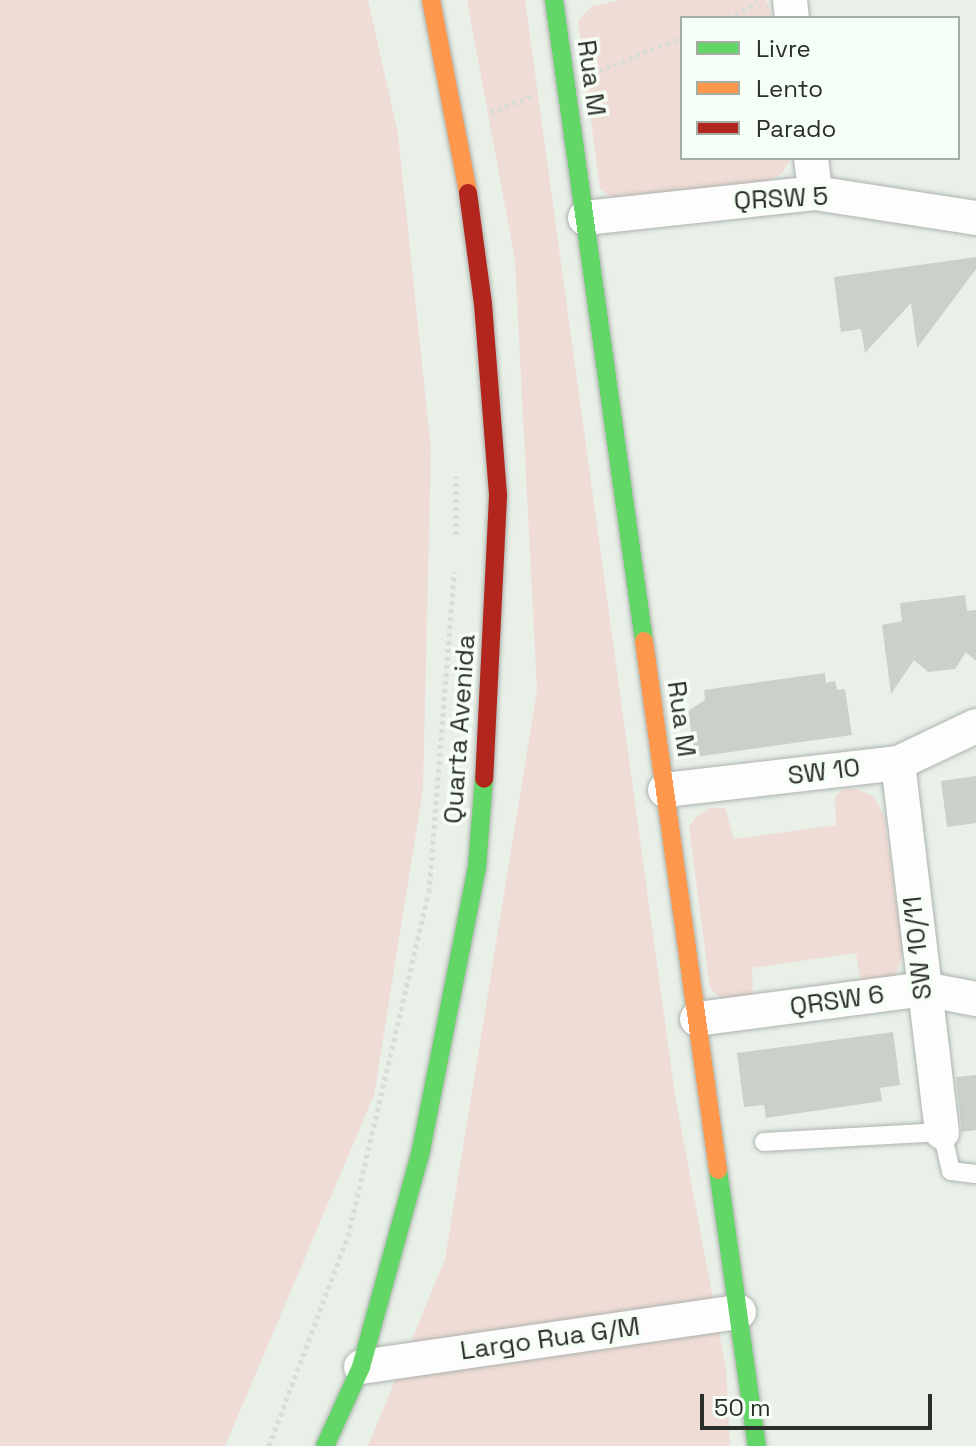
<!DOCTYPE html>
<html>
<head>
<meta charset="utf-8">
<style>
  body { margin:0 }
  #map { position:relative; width:976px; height:1446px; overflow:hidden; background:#e8f0e8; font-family:"Space Grotesk",sans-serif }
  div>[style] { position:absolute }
  .green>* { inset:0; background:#f0dcd6 }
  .building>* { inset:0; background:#cad1ca }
  .path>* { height:5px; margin-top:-2.5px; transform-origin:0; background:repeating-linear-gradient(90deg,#dadcda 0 4px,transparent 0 8px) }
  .roads { filter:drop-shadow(0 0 2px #adb2ad) drop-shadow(0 0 2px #adb2ad) }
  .lane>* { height:18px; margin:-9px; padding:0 9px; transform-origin:9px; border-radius:9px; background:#fcfdfc }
  .street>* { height:34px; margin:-17px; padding:0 17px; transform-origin:17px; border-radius:17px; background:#fcfdfc }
  .fast>* { height:18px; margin:-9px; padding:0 9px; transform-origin:9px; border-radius:9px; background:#63d668 }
  .slow>* { height:18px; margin:-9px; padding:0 9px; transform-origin:9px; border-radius:9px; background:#ff974d }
  .jam>* { height:18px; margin:-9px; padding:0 9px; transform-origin:9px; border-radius:9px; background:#b3261e }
  span { translate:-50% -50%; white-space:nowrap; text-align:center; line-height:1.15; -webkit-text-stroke:7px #f6fff6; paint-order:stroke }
  .street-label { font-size:26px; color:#2a2f2a }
  .legend { position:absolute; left:680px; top:16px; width:280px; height:144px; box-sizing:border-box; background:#f6fff6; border:2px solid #a4aca4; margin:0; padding:10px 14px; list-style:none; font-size:24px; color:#2a2f2a }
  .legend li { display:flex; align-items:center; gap:16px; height:40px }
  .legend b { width:40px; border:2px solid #a4aca4 }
  .scale { position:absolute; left:700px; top:1394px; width:232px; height:36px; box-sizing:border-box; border:4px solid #2a2f2a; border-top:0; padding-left:10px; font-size:24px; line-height:28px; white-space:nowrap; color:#2a2f2a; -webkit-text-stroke:6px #f6fff6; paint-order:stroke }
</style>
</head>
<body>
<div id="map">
  <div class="green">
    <i style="clip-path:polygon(0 0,368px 0,398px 134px,431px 450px,423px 789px,374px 1095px,225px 1446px,0 1446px)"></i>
    <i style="clip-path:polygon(467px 0,525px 0,675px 1095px,726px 1369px,730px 1446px,368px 1446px,445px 1259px,537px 690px,515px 260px)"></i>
    <i style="clip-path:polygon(621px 0,766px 0,773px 18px,682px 18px,682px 158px,791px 158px,782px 173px,766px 182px,615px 200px,600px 189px,578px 21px,592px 6px)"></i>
    <i style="clip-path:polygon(856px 789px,873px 796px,884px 815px,903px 953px,896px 974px,889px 980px,861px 983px,856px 953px,752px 968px,753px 997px,721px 999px,710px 988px,689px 828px,694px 819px,709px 808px,725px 808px,734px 839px,836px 825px,835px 796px,845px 788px)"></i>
  </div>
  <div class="building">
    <i style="clip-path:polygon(976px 257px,976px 269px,917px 348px,911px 303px,865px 353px,861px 329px,841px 332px,834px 277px)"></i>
    <i style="clip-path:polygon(965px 595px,967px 611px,976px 610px,976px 661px,966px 652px,955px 669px,928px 672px,914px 660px,891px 694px,882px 625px,902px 621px,900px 603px)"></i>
    <i style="clip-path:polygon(825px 673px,826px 683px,835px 681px,837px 690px,845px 689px,852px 735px,695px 757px,688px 711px,705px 700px,704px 690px)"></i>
    <i style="clip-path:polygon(976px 776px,976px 823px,947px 827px,941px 781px)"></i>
    <i style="clip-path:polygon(893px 1032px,900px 1085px,880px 1088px,882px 1101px,766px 1118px,764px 1105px,744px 1107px,737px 1053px)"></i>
    <i style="clip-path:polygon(976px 1075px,976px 1130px,962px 1132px,956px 1077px)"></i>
  </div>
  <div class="path">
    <i style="left:728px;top:18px;width:34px;rotate:-28deg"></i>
    <i style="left:599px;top:71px;width:90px;rotate:-22.3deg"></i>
    <i style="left:490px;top:112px;width:46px;rotate:-20.4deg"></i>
    <i style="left:456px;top:534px;width:58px;rotate:-90deg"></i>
    <i style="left:269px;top:1446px;width:224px;rotate:-69.4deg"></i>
    <i style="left:348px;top:1236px;width:353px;rotate:-76.8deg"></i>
    <i style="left:429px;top:892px;width:321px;rotate:-85.5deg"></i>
  </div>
  <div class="roads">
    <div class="lane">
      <i style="left:764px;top:1142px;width:178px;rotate:-3.2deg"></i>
      <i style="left:942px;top:1132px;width:40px;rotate:77deg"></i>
      <i style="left:951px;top:1171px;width:25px;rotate:7deg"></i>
    </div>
    <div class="street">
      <i style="left:790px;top:0;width:18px;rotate:84deg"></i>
      <i style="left:811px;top:158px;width:35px;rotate:83deg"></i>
      <i style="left:585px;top:218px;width:231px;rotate:-6.2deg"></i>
      <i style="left:815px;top:193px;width:163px;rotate:8.8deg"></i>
      <i style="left:898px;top:763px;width:372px;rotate:83.2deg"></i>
      <i style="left:665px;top:790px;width:235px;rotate:-6.6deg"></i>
      <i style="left:898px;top:763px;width:86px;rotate:-25.4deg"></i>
      <i style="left:697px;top:1019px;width:229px;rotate:-7.5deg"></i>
      <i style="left:924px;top:989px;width:53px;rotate:10.9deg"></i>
      <i style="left:361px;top:1367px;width:382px;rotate:-8.3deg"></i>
    </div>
    <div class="fast">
      <i style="left:554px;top:0;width:647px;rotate:82.01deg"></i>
      <i style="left:718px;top:1170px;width:279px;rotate:82deg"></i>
      <i style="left:325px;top:1446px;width:87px;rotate:-65.5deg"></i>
      <i style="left:361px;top:1367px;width:225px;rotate:-74.5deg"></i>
      <i style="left:421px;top:1150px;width:288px;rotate:-78.8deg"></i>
      <i style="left:477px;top:867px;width:88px;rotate:-85.5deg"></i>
    </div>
    <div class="slow">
      <i style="left:431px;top:0;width:197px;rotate:79.1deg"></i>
      <i style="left:644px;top:641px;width:534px;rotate:82.04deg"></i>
    </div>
    <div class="jam">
      <i style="left:468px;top:193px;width:112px;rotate:82.3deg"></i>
      <i style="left:483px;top:304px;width:193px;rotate:85.5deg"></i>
      <i style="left:498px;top:496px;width:283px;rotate:92.8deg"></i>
    </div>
  </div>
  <div class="street-label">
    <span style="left:591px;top:78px;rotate:82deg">Rua M</span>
    <span style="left:781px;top:199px;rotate:-3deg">QRSW 5</span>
    <span style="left:681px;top:719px;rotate:82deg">Rua M</span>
    <span style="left:460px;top:729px;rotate:-86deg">Quarta Avenida</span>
    <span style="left:824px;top:772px;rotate:-7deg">SW 10</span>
    <span style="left:918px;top:948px;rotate:-96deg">SW 10/11</span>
    <span style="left:837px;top:1001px;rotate:-8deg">QRSW 6</span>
    <span style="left:550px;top:1339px;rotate:-8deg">Largo Rua G/M</span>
  </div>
  <ul class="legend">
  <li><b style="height:10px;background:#63d668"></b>Livre</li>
  <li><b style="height:10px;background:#ff974d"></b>Lento</li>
  <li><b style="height:10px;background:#b3261e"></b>Parado</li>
  </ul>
  <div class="scale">50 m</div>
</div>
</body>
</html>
